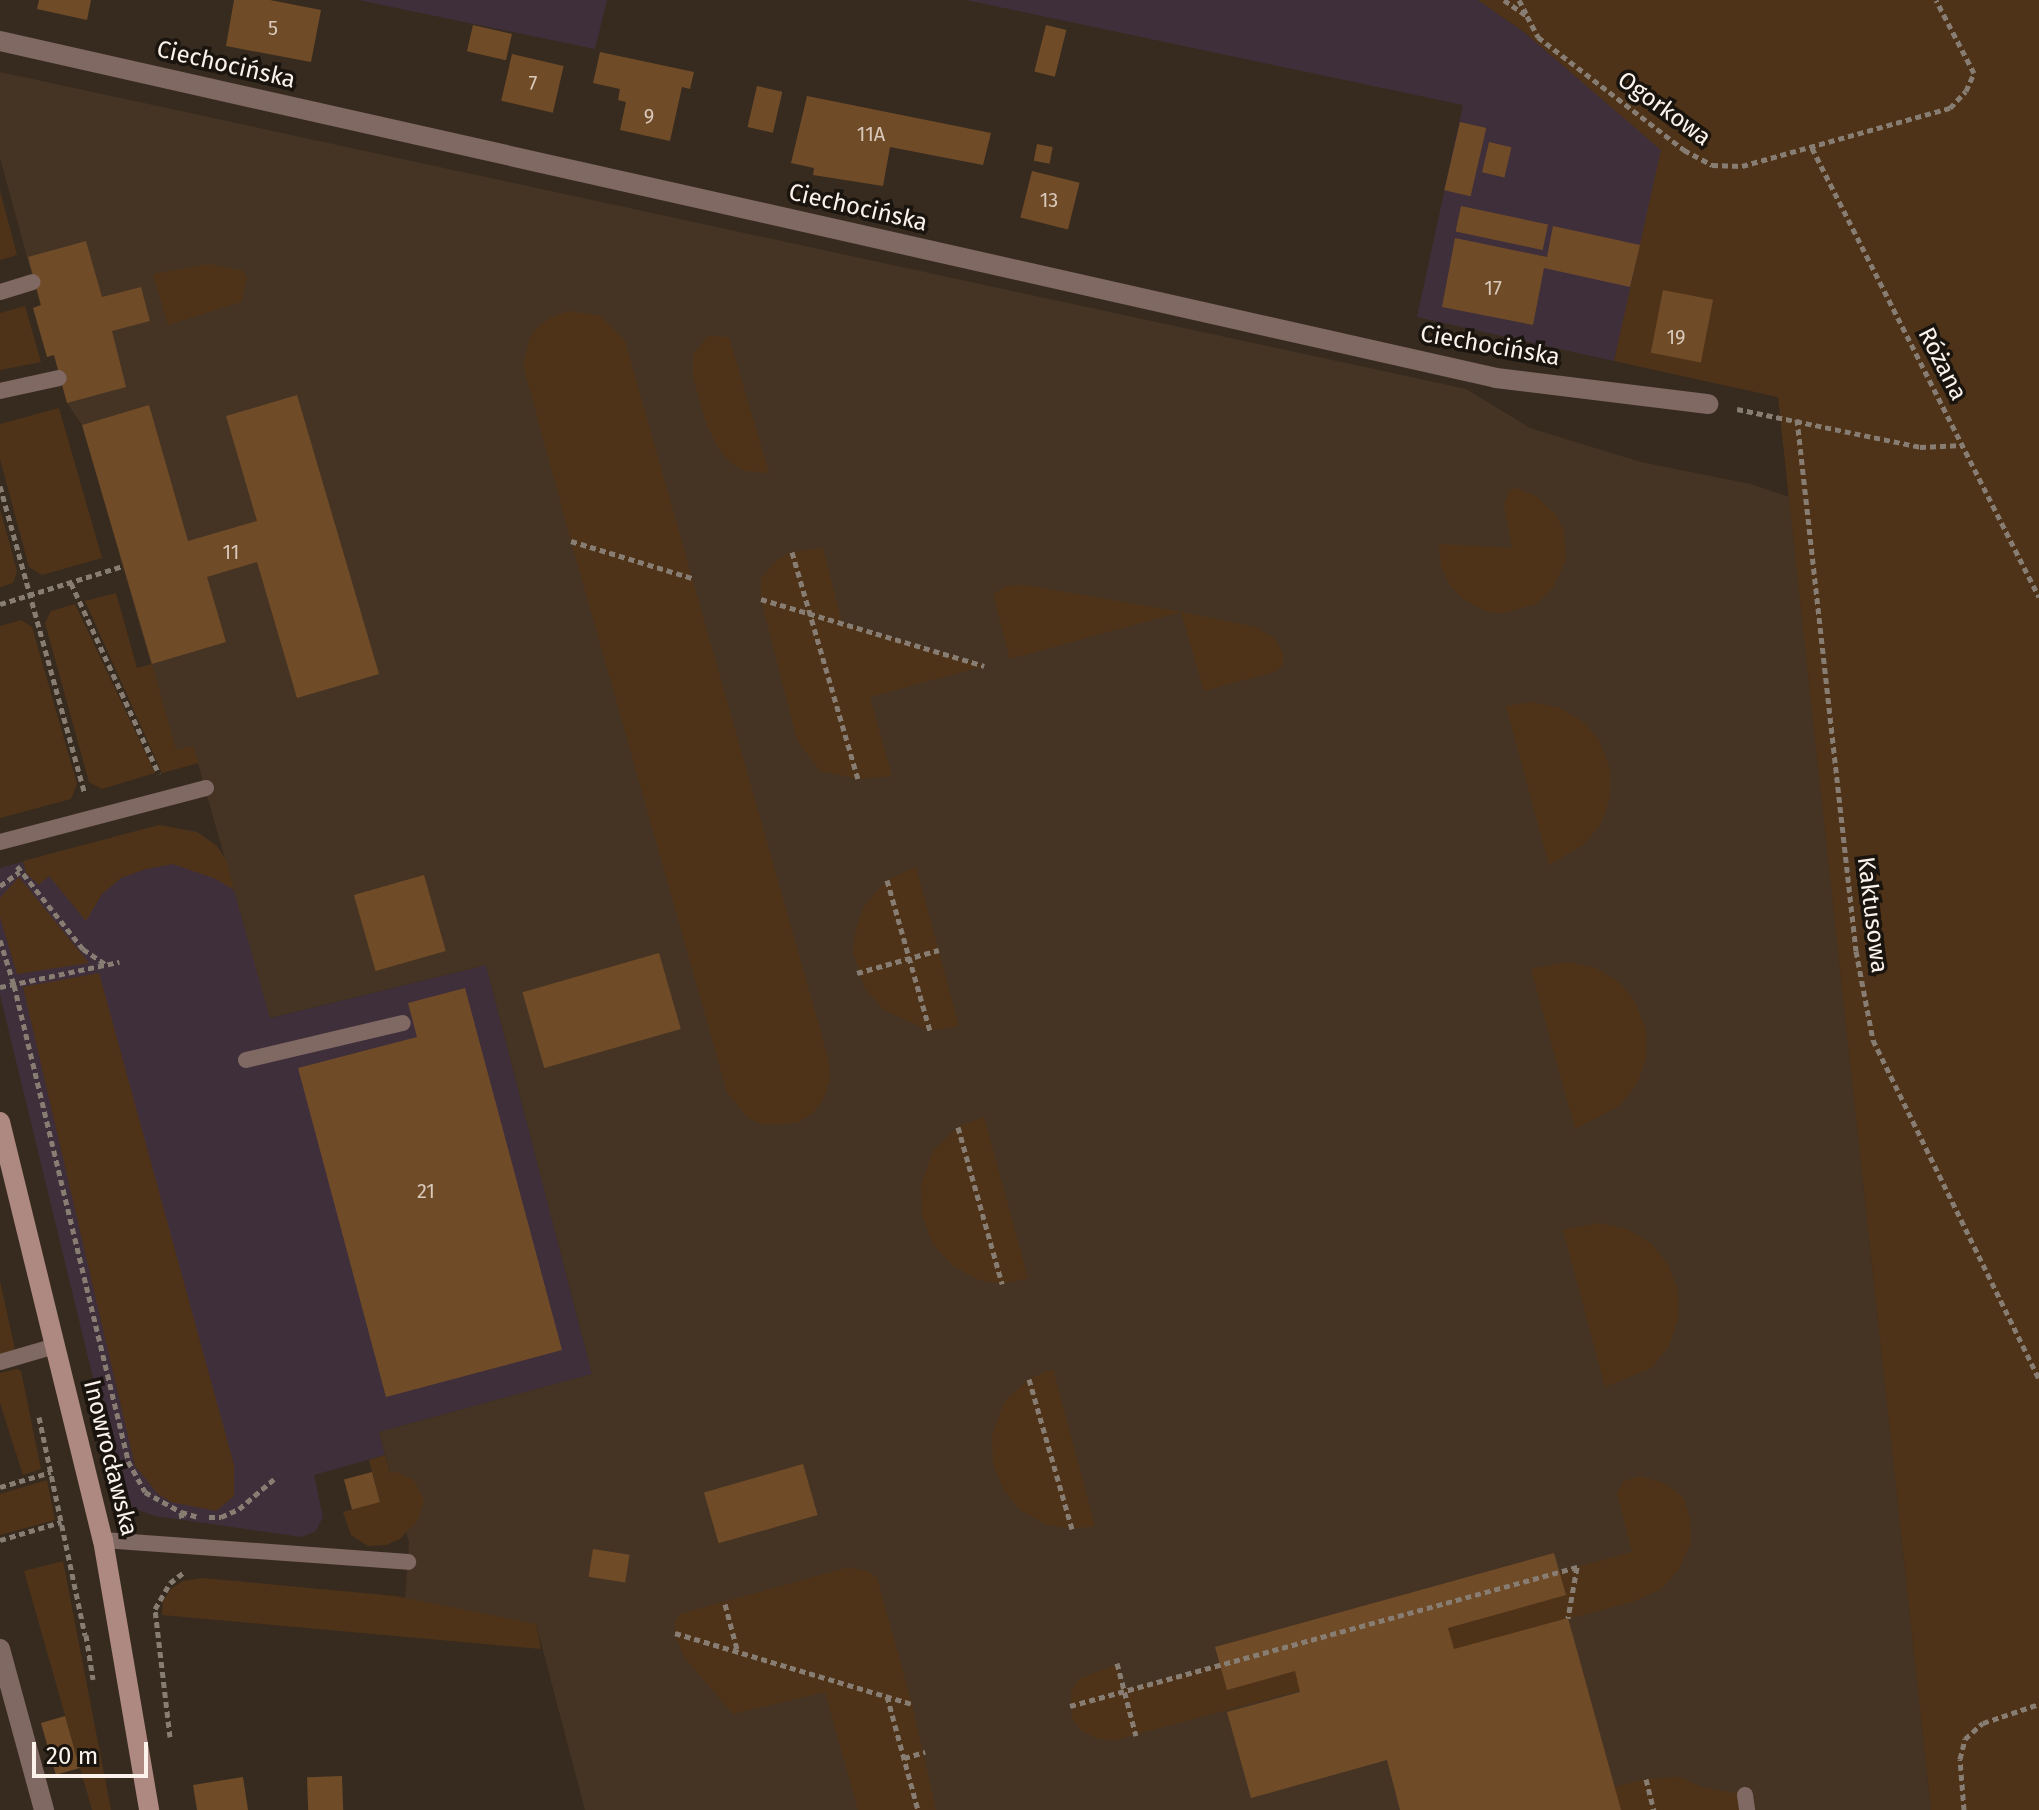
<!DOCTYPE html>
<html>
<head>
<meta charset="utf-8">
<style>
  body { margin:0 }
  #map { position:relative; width:2039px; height:1810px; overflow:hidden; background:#372b1f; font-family:"Fira Sans",sans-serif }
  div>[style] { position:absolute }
  .commercial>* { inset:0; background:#3f2f3a }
  .built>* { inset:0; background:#453424 }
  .green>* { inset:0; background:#4f3318 }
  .building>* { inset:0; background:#704b28; transform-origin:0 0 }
  .path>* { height:5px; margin-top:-2.5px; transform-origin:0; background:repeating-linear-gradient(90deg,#877d73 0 6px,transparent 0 10px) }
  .lane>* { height:16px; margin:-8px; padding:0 8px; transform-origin:8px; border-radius:8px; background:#806863 }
  .street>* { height:20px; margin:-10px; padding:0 10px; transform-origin:10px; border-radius:10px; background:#806863 }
  .secondary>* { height:20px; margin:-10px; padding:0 10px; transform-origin:10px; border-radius:10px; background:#ae8981 }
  span { translate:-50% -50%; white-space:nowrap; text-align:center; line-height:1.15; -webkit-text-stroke:7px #1a140f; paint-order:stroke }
  .number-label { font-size:20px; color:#d8c9ba }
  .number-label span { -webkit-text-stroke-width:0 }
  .street-label { font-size:24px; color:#fbf3eb }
  .scale { position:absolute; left:32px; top:1742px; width:116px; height:36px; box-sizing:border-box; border:4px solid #fbf3eb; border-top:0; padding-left:10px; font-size:24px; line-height:28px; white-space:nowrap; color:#fbf3eb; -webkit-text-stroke:6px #1a140f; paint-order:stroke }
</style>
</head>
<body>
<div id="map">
  <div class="commercial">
    <i style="clip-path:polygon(358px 0,607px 0,595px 49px)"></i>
    <i style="clip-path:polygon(966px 0,1478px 0,1524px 32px,1662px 150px,1614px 361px,1417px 317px,1463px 105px)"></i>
    <i style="clip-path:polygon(159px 825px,197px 832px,217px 846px,226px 860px,271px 1018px,486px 965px,592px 1374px,379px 1432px,385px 1455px,314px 1475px,323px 1517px,316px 1531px,302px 1537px,155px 1516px,133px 1508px,122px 1497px,0 995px,0 868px)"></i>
  </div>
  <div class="built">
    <i style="clip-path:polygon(0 72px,1466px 389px,1530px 428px,1641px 462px,1751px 484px,1789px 497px,1931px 1810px,585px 1810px,536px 1624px,405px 1599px,409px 1542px,379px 1432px,592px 1374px,486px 965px,270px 1018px,193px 746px,176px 751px,82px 425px,67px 403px,0 158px)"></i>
  </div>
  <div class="green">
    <i style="clip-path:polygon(1478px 0,2039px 0,2039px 1810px,1931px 1810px,1778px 397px,1614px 361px,1661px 150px,1524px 32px)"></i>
    <i style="clip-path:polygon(0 191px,17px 255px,0 260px)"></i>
    <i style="clip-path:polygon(209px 264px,243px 271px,247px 278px,241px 302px,168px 325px,153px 274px)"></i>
    <i style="clip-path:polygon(25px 306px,41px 362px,0 370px,0 313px)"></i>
    <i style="clip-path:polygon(569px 311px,601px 316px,625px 341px,829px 1061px,830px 1080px,824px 1098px,813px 1113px,797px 1123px,764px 1125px,748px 1118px,727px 1092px,571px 541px,523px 365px,530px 337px,537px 328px,551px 317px)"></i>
    <i style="clip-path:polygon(708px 336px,729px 337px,769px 473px,745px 471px,731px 463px,717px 446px,706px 423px,693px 377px,693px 355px)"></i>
    <i style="clip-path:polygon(59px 408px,102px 558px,42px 575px,29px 567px,0 459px,0 424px)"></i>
    <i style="clip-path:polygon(1516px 488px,1536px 496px,1556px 515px,1564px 531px,1566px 559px,1553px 588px,1536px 604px,1503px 613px,1487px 612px,1463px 599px,1449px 584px,1441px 566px,1439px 544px,1512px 548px,1504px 505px,1509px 490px)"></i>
    <i style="clip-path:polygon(0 509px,17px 571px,13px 583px,0 587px)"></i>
    <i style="clip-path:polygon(823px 548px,842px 623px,984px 666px,870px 697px,892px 776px,858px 779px,820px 771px,797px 740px,761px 599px,761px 578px,777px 560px,792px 552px)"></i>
    <i style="clip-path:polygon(1024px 585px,1182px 612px,1256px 627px,1274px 638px,1283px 653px,1283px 665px,1274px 672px,1204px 691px,1181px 612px,1010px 659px,993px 595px,1005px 586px)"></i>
    <i style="clip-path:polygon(116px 593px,137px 668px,152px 664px,176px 750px,193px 746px,199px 763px,162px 773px,85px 601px)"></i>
    <i style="clip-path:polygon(75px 604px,155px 773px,102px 789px,89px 782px,45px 623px,51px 611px)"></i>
    <i style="clip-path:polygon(21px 620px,32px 627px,77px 784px,71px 799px,0 818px,0 626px)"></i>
    <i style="clip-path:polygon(1532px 702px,1560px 708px,1585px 723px,1600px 742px,1610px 769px,1610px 797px,1601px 824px,1583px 845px,1549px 865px,1506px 706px)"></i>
    <i style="clip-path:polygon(159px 825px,197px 832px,217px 846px,226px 860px,234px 890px,216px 879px,173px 864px,146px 869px,121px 878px,102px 894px,86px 921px,49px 876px,39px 885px,26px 873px,23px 861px)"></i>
    <i style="clip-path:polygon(916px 867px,959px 1026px,930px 1031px,884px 1010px,865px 989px,853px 952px,855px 933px,864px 906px,887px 880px)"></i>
    <i style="clip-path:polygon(19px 877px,89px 963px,17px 974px,0 917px,0 898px)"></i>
    <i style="clip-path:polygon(1567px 962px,1596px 968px,1620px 983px,1635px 1002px,1646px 1029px,1646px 1058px,1637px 1084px,1619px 1106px,1575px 1129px,1531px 969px)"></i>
    <i style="clip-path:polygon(99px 973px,234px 1465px,234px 1496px,216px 1511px,171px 1502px,158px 1494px,135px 1466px,23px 987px)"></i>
    <i style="clip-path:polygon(984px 1117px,1028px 1278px,1002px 1284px,978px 1280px,952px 1265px,932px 1243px,922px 1214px,921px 1185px,933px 1151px,958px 1127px)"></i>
    <i style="clip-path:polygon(1599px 1223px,1627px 1229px,1652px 1244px,1667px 1263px,1678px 1290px,1678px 1319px,1669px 1346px,1651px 1368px,1605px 1387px,1563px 1230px)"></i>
    <i style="clip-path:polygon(0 1281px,15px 1349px,0 1354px)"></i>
    <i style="clip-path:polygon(17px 1369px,21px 1371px,41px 1469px,23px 1475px,0 1403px,0 1373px)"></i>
    <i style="clip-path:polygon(1053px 1369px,1095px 1526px,1072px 1529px,1045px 1524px,1020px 1510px,1003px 1489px,993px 1463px,992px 1435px,1004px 1402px,1029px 1379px)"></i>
    <i style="clip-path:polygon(385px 1455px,390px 1473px,397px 1472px,414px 1480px,424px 1501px,418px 1520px,400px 1539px,386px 1545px,368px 1546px,351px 1535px,343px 1512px,380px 1501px,369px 1460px)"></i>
    <i style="clip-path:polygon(1640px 1476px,1664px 1483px,1683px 1497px,1690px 1518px,1691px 1542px,1679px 1569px,1661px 1589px,1635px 1601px,1115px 1740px,1098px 1739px,1082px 1731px,1072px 1719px,1071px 1691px,1079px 1679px,1117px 1664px,1124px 1690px,1632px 1552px,1617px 1493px,1624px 1481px)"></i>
    <i style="clip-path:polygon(47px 1480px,55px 1520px,0 1535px,0 1494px)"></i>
    <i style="clip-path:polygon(63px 1561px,111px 1810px,92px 1810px,24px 1571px)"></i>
    <i style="clip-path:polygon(849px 1567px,869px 1572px,877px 1578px,912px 1704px,936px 1810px,858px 1810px,825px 1692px,733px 1714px,684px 1657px,675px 1633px,675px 1623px,680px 1614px)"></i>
    <i style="clip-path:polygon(203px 1578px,395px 1596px,536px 1624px,541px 1649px,162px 1615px,163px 1601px,171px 1589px,183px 1581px)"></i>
    <i style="clip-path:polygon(1680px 1777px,1701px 1787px,1745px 1795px,1747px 1810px,1621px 1810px,1614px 1787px,1646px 1779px)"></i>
  </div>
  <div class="building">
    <i style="clip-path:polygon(39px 0,91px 0,87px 20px,37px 9px)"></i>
    <i style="clip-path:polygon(234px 0,270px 0,321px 10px,311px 62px,226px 46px)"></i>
    <i style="left:473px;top:25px;width:40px;height:27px;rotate:13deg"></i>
    <i style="left:1046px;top:25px;width:21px;height:48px;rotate:14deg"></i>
    <i style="clip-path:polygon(600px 52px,694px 72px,690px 89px,682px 87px,670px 141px,620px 130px,626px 102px,618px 100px,620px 89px,593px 83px)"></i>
    <i style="left:512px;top:54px;width:53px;height:48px;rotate:13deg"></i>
    <i style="left:757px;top:86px;width:26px;height:42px;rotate:13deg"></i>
    <i style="clip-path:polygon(807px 96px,991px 133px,983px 165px,890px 147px,883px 186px,813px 175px,814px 168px,791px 163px)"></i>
    <i style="left:1460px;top:122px;width:27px;height:70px;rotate:13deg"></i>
    <i style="left:1489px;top:142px;width:23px;height:31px;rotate:13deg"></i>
    <i style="left:1037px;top:144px;width:16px;height:17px;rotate:11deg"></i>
    <i style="left:1032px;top:171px;width:49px;height:48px;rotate:14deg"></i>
    <i style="left:1461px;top:206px;width:89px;height:26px;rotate:12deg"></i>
    <i style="clip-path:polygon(1553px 226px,1640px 245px,1630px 287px,1544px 268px,1533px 325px,1442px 307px,1455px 238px,1547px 257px)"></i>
    <i style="clip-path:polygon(86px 241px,102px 297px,141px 287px,150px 321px,112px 331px,126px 387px,67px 403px,54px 355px,47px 357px,33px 308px,41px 305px,28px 257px)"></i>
    <i style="left:1663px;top:290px;width:51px;height:64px;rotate:11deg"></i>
    <i style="clip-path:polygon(297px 395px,379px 674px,297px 698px,257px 562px,207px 577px,226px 642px,152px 664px,82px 425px,149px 405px,188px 541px,257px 521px,226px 416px)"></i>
    <i style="left:424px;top:875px;width:79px;height:73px;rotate:74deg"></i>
    <i style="left:659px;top:953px;width:79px;height:142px;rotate:74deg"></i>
    <i style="clip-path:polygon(465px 988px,562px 1350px,386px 1397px,298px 1068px,417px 1037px,408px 1003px)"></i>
    <i style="left:803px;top:1464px;width:53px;height:103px;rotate:74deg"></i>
    <i style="left:372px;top:1472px;width:31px;height:29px;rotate:75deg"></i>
    <i style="left:593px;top:1549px;width:37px;height:28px;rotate:9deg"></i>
    <i style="clip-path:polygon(1554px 1553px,1566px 1595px,1448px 1628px,1454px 1649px,1568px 1618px,1621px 1810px,1400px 1810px,1387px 1760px,1251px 1798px,1227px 1712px,1300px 1692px,1295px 1671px,1227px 1690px,1215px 1647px)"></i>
    <i style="left:65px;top:1716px;width:54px;height:25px;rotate:74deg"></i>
    <i style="left:342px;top:1776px;width:34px;height:35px;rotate:88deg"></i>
    <i style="clip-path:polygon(243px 1777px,248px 1810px,197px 1810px,193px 1785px)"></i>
  </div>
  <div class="path">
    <i style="left:1504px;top:0;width:28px;rotate:35deg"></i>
    <i style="left:1527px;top:16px;width:24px;rotate:62deg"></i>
    <i style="left:1538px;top:37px;width:185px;rotate:37.7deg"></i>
    <i style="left:1684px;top:150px;width:32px;rotate:28deg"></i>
    <i style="left:1712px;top:165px;width:30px;rotate:2deg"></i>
    <i style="left:1742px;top:166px;width:216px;rotate:-15.6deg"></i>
    <i style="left:1950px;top:108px;width:23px;rotate:-47deg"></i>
    <i style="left:1966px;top:91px;width:20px;rotate:-66deg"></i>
    <i style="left:1974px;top:73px;width:82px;rotate:-117.5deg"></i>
    <i style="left:1519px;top:0;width:15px;rotate:62deg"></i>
    <i style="left:1812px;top:148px;width:503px;rotate:63.18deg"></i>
    <i style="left:1737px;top:409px;width:187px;rotate:11.7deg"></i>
    <i style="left:1920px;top:447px;width:43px;rotate:-2.7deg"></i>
    <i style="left:1797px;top:419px;width:535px;rotate:83.67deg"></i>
    <i style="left:1856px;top:951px;width:91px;rotate:79.2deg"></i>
    <i style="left:1873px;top:1040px;width:377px;rotate:63.9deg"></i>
    <i style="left:0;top:486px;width:317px;rotate:74.6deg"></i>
    <i style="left:571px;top:541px;width:127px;rotate:17deg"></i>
    <i style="left:792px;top:552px;width:236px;rotate:73.8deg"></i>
    <i style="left:71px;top:583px;width:210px;rotate:65.3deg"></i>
    <i style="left:761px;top:599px;width:233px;rotate:16.7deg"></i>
    <i style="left:0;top:604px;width:129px;rotate:-17.2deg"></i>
    <i style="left:17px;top:866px;width:106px;rotate:51.5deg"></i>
    <i style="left:83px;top:949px;width:29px;rotate:34deg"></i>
    <i style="left:887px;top:880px;width:157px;rotate:74.1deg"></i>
    <i style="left:0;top:886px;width:24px;rotate:-36deg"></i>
    <i style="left:0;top:940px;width:47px;rotate:72.7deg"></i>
    <i style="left:14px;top:985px;width:489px;rotate:76.5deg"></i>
    <i style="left:128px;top:1461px;width:35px;rotate:61deg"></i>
    <i style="left:145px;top:1492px;width:41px;rotate:29.1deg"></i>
    <i style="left:181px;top:1512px;width:7px;rotate:82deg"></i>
    <i style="left:857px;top:973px;width:85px;rotate:-15.7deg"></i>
    <i style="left:0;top:987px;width:122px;rotate:-11.9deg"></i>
    <i style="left:958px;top:1127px;width:163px;rotate:74.3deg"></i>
    <i style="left:1029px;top:1379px;width:156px;rotate:74deg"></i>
    <i style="left:39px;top:1417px;width:223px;rotate:78.1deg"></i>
    <i style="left:0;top:1487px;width:53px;rotate:-16.4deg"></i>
    <i style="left:181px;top:1512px;width:19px;rotate:16deg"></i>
    <i style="left:209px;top:1517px;width:12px"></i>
    <i style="left:221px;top:1517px;width:20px;rotate:-24deg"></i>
    <i style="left:239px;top:1509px;width:46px;rotate:-40.6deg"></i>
    <i style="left:0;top:1540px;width:64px;rotate:-16.4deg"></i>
    <i style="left:725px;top:1604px;width:47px;rotate:75.1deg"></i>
    <i style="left:675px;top:1633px;width:247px;rotate:16.7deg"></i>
    <i style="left:86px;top:1635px;width:45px;rotate:81deg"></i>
    <i style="left:1117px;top:1663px;width:75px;rotate:75.4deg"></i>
    <i style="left:887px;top:1696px;width:118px;rotate:74.8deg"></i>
    <i style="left:1070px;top:1706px;width:526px;rotate:-15.33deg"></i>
    <i style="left:1577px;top:1567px;width:52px;rotate:100deg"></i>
    <i style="left:170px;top:1737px;width:129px;rotate:-96.7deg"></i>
    <i style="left:155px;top:1609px;width:30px;rotate:-60deg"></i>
    <i style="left:170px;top:1583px;width:18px;rotate:-38deg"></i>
    <i style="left:904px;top:1758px;width:22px;rotate:-16deg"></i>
    <i style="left:1646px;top:1779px;width:32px;rotate:76deg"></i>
    <i style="left:1964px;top:1810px;width:51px;rotate:-94.5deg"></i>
    <i style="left:1960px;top:1759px;width:21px;rotate:-76deg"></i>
    <i style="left:1965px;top:1739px;width:24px;rotate:-42deg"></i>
    <i style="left:1983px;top:1723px;width:59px;rotate:-18.7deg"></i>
  </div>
  <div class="lane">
    <i style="left:0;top:292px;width:34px;rotate:-17deg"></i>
    <i style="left:0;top:391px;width:60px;rotate:-12.4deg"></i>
    <i style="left:0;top:842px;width:213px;rotate:-14.7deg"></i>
    <i style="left:246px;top:1060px;width:161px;rotate:-13.3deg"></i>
    <i style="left:0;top:1362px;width:57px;rotate:-16.2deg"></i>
    <i style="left:103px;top:1540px;width:306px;rotate:4.1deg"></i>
    <i style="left:1745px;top:1795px;width:15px;rotate:82deg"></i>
  </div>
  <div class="street">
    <i style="left:0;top:41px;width:1533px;rotate:12.69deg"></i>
    <i style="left:1496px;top:378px;width:214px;rotate:7deg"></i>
    <i style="left:0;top:1649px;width:167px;rotate:74.7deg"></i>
  </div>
  <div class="secondary">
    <i style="left:0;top:1122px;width:431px;rotate:76.2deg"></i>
    <i style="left:103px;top:1540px;width:274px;rotate:80.3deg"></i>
  </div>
  <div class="number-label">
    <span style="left:273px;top:28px">5</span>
    <span style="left:533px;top:83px">7</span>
    <span style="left:649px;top:116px">9</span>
    <span style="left:871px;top:134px">11A</span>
    <span style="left:1049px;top:200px">13</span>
    <span style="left:1493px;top:288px">17</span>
    <span style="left:1676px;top:337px">19</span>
    <span style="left:231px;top:552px">11</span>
    <span style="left:426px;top:1191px">21</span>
  </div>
  <div class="street-label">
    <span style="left:226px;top:65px;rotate:13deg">Ciechocińska</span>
    <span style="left:1664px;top:109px;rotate:36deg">Ogorkowa</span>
    <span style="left:858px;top:208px;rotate:13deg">Ciechocińska</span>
    <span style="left:1490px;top:346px;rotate:10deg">Ciechocińska</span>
    <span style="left:1942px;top:364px;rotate:63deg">Różana</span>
    <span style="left:1872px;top:915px;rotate:83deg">Kaktusowa</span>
    <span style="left:110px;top:1458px;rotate:76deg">Inowrocławska</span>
  </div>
  <div class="scale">20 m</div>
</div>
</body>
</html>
